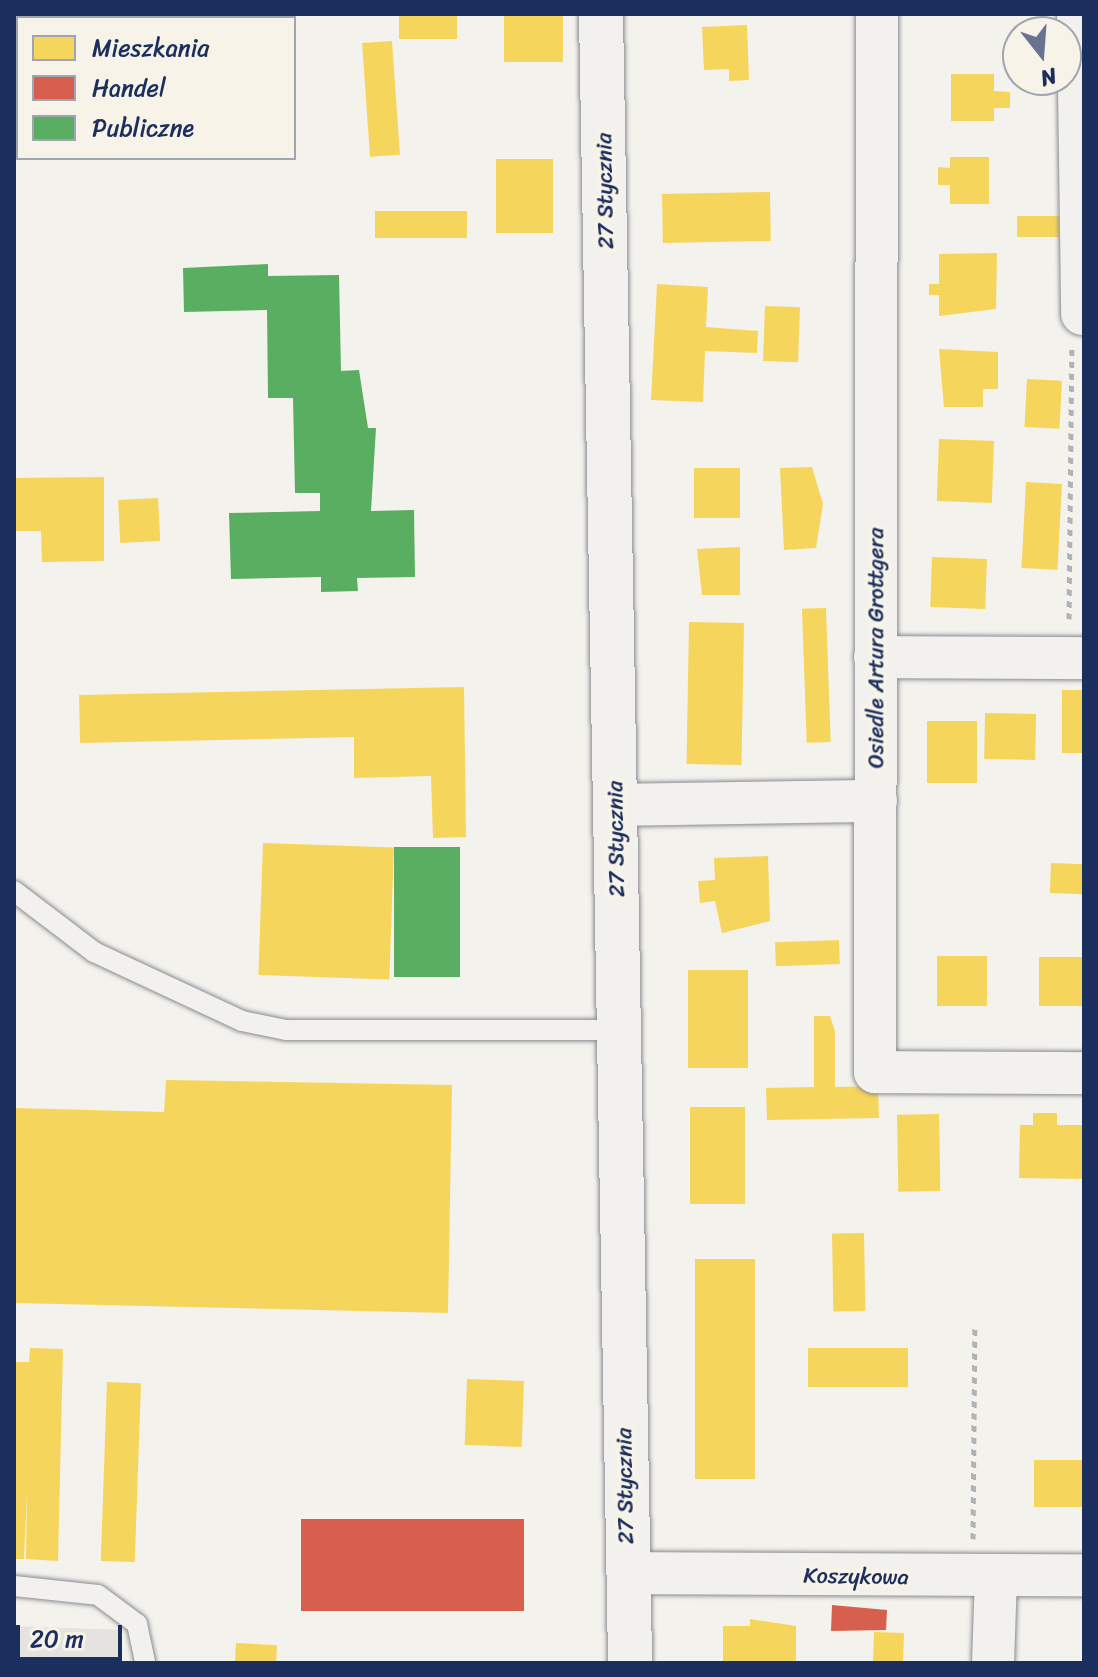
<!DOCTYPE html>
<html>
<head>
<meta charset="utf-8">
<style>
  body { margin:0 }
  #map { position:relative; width:1098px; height:1677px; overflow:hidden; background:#f4f2ec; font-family:Sriracha,sans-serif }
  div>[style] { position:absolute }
  .built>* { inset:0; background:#e4e3df; transform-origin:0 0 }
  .homes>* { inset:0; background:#f6d55c; transform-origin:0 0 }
  .shops>* { inset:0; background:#d6604d; transform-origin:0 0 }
  .public>* { inset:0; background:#5aae61; transform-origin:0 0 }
  .path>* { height:5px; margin-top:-2.5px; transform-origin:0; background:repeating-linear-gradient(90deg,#b1b2b5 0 6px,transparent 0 12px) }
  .roads { filter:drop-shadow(0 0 2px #898c92) drop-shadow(0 0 2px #898c92) }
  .service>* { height:20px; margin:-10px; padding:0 10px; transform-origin:10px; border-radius:10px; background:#f2f1ed }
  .minor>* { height:42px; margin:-21px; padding:0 21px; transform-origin:21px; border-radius:21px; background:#f2f1ed }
  .secondary>* { height:44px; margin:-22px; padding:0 22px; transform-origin:22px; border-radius:22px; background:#f2f1ed }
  span { translate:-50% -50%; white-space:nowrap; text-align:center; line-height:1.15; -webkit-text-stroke:8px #f7f3e8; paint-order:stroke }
  .street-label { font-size:22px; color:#1b2f5e }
  .frame { position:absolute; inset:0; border:16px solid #1b2f5e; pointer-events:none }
  .legend { position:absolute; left:16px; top:16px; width:280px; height:144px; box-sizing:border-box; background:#f7f3e8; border:2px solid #9fa5b1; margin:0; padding:10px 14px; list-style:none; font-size:24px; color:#1b2f5e }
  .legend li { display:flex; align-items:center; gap:16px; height:40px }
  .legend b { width:40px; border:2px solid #9fa5b1 }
  .north { position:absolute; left:1002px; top:16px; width:80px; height:80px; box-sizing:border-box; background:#f7f3e8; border:2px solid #9fa5b1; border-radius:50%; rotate:163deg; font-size:22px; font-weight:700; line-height:32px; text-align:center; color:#1b2f5e }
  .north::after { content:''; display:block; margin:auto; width:28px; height:36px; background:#677390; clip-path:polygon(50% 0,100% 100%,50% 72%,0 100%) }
  .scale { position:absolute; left:16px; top:1625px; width:106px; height:36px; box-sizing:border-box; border:4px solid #1b2f5e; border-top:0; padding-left:10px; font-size:24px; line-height:28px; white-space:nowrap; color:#1b2f5e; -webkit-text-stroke:6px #f7f3e8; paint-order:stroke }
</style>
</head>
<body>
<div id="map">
  <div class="built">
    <i style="left:14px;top:1626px;width:105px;height:37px;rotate:2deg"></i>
  </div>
  <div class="homes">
    <i style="left:399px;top:14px;width:58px;height:25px"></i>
    <i style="left:504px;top:14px;width:59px;height:48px"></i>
    <i style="clip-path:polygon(747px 25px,749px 80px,729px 81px,729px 69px,704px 70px,702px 27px)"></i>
    <i style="left:392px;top:41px;width:114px;height:30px;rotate:86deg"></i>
    <i style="clip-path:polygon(951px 74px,994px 74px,994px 91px,1010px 92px,1010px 108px,994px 108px,994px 121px,951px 121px)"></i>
    <i style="clip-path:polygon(950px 157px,989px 157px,989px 204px,950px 204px,950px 185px,938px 185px,938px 167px,950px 168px)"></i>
    <i style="left:496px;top:159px;width:57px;height:74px"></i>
    <i style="left:770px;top:192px;width:49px;height:108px;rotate:89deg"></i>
    <i style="left:467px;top:211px;width:27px;height:92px;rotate:90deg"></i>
    <i style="left:1059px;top:216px;width:21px;height:42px;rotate:90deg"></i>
    <i style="clip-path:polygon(997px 253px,996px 309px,939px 316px,939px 295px,929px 295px,929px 284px,939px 284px,939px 254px)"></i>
    <i style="clip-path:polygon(657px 284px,708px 287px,706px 327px,758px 331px,757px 353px,705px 351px,703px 402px,651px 400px)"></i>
    <i style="left:765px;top:306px;width:35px;height:55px;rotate:2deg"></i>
    <i style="clip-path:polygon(939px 349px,998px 352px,998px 389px,983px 389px,983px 407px,944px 407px)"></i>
    <i style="left:1027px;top:379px;width:35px;height:48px;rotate:3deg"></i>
    <i style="left:939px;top:439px;width:55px;height:62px;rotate:2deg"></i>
    <i style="clip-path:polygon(812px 467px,823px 504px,816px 548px,784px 550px,780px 468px)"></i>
    <i style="left:694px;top:468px;width:46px;height:50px"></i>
    <i style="clip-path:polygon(104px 477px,104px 561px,42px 562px,41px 531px,14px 531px,14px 478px)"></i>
    <i style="left:1026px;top:482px;width:36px;height:86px;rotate:3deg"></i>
    <i style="left:158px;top:498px;width:43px;height:40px;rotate:87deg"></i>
    <i style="clip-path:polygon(740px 547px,740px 595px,702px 595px,697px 549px)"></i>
    <i style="left:932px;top:557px;width:55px;height:50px;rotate:2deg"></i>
    <i style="left:826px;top:608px;width:134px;height:24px;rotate:88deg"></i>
    <i style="left:689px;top:622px;width:55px;height:142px;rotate:1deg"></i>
    <i style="clip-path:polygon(464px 687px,466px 837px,433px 838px,431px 776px,354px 778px,354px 737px,80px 743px,79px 695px)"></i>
    <i style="left:1062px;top:690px;width:22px;height:63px"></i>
    <i style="left:985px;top:713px;width:51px;height:46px;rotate:1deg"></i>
    <i style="left:927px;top:721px;width:50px;height:62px"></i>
    <i style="left:263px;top:843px;width:131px;height:132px;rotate:2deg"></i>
    <i style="clip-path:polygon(768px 856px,770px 921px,722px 933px,715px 901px,700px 903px,698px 881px,715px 880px,714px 858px)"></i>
    <i style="left:1051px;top:863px;width:33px;height:30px;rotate:2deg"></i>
    <i style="left:839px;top:940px;width:24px;height:64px;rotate:88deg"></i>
    <i style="left:987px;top:956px;width:50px;height:50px;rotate:90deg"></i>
    <i style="left:1039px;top:957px;width:45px;height:49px"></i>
    <i style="left:688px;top:970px;width:60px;height:98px"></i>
    <i style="clip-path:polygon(814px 1016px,830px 1016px,835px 1031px,835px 1087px,878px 1086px,879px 1118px,767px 1120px,766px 1088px,814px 1087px)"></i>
    <i style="clip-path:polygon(166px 1080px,452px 1085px,448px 1313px,14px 1303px,14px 1108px,164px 1112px)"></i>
    <i style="left:690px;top:1107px;width:55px;height:97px"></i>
    <i style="clip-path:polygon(1033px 1113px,1057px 1113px,1057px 1125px,1084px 1125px,1084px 1179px,1019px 1178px,1020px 1125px,1033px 1125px)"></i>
    <i style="left:939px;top:1114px;width:77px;height:42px;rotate:89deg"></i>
    <i style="left:864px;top:1233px;width:78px;height:32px;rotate:89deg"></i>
    <i style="left:755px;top:1259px;width:220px;height:60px;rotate:90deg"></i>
    <i style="clip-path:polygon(30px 1348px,63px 1349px,58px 1561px,26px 1559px,27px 1492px,24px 1559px,14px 1559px,14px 1362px,29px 1362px)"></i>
    <i style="left:908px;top:1348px;width:39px;height:100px;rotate:90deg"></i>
    <i style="left:467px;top:1379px;width:57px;height:66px;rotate:2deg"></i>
    <i style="left:107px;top:1382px;width:34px;height:179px;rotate:2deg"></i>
    <i style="left:1034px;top:1460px;width:50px;height:47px"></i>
    <i style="clip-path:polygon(750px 1619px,796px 1626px,796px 1663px,723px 1663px,723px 1626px,750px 1626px)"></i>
    <i style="left:874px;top:1632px;width:30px;height:31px;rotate:2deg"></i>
    <i style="left:236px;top:1643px;width:41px;height:20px;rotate:3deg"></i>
  </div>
  <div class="shops">
    <i style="left:301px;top:1519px;width:223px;height:92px"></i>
    <i style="clip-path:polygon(832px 1605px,887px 1610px,886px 1630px,831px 1631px)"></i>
  </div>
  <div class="public">
    <i style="clip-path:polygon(268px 264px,268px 276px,339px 275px,341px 371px,359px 370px,368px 428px,376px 428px,371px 511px,414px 510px,415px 577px,357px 578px,358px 591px,321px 592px,321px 577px,231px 579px,229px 513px,320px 511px,320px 493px,295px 493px,293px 398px,268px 398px,267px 310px,184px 312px,183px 268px)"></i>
    <i style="left:394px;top:847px;width:66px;height:130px"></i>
  </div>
  <div class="path">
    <i style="left:1069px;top:619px;width:270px;rotate:-89.4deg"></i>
    <i style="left:973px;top:1539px;width:215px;rotate:-89.5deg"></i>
  </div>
  <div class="roads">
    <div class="service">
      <i style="left:14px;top:891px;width:101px;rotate:37.3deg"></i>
      <i style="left:94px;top:952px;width:163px;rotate:25deg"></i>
      <i style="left:242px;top:1021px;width:45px;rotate:11.6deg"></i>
      <i style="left:286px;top:1030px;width:332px"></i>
      <i style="left:14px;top:1586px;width:84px;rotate:6.1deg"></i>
      <i style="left:98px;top:1595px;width:49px;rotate:36.6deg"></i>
      <i style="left:137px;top:1624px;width:40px;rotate:78deg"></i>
    </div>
    <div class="minor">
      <i style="left:877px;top:14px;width:1058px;rotate:90.11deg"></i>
      <i style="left:875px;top:1072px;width:209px;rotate:0.3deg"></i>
      <i style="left:1078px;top:14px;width:300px;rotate:89.2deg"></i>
      <i style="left:875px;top:657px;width:209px;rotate:0.3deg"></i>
      <i style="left:616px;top:805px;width:260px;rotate:-0.9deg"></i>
      <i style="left:628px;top:1573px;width:456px;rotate:0.3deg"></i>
      <i style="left:993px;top:1663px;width:85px;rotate:-88deg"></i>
    </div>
    <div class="secondary">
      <i style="left:601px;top:14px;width:1649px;rotate:88.99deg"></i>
    </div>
  </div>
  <div class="street-label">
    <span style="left:605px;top:191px;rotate:-91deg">27 Stycznia</span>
    <span style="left:876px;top:648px;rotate:-90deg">Osiedle Artura Grottgera</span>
    <span style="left:616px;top:839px;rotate:-91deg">27 Stycznia</span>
    <span style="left:625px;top:1486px;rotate:-91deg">27 Stycznia</span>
    <span style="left:856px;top:1576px;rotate:1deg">Koszykowa</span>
  </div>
  <div class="frame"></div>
  <ul class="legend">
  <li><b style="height:22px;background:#f6d55c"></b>Mieszkania</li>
  <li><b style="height:22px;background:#d6604d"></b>Handel</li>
  <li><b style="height:22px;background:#5aae61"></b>Publiczne</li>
  </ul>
  <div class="north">N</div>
  <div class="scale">20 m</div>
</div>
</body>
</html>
